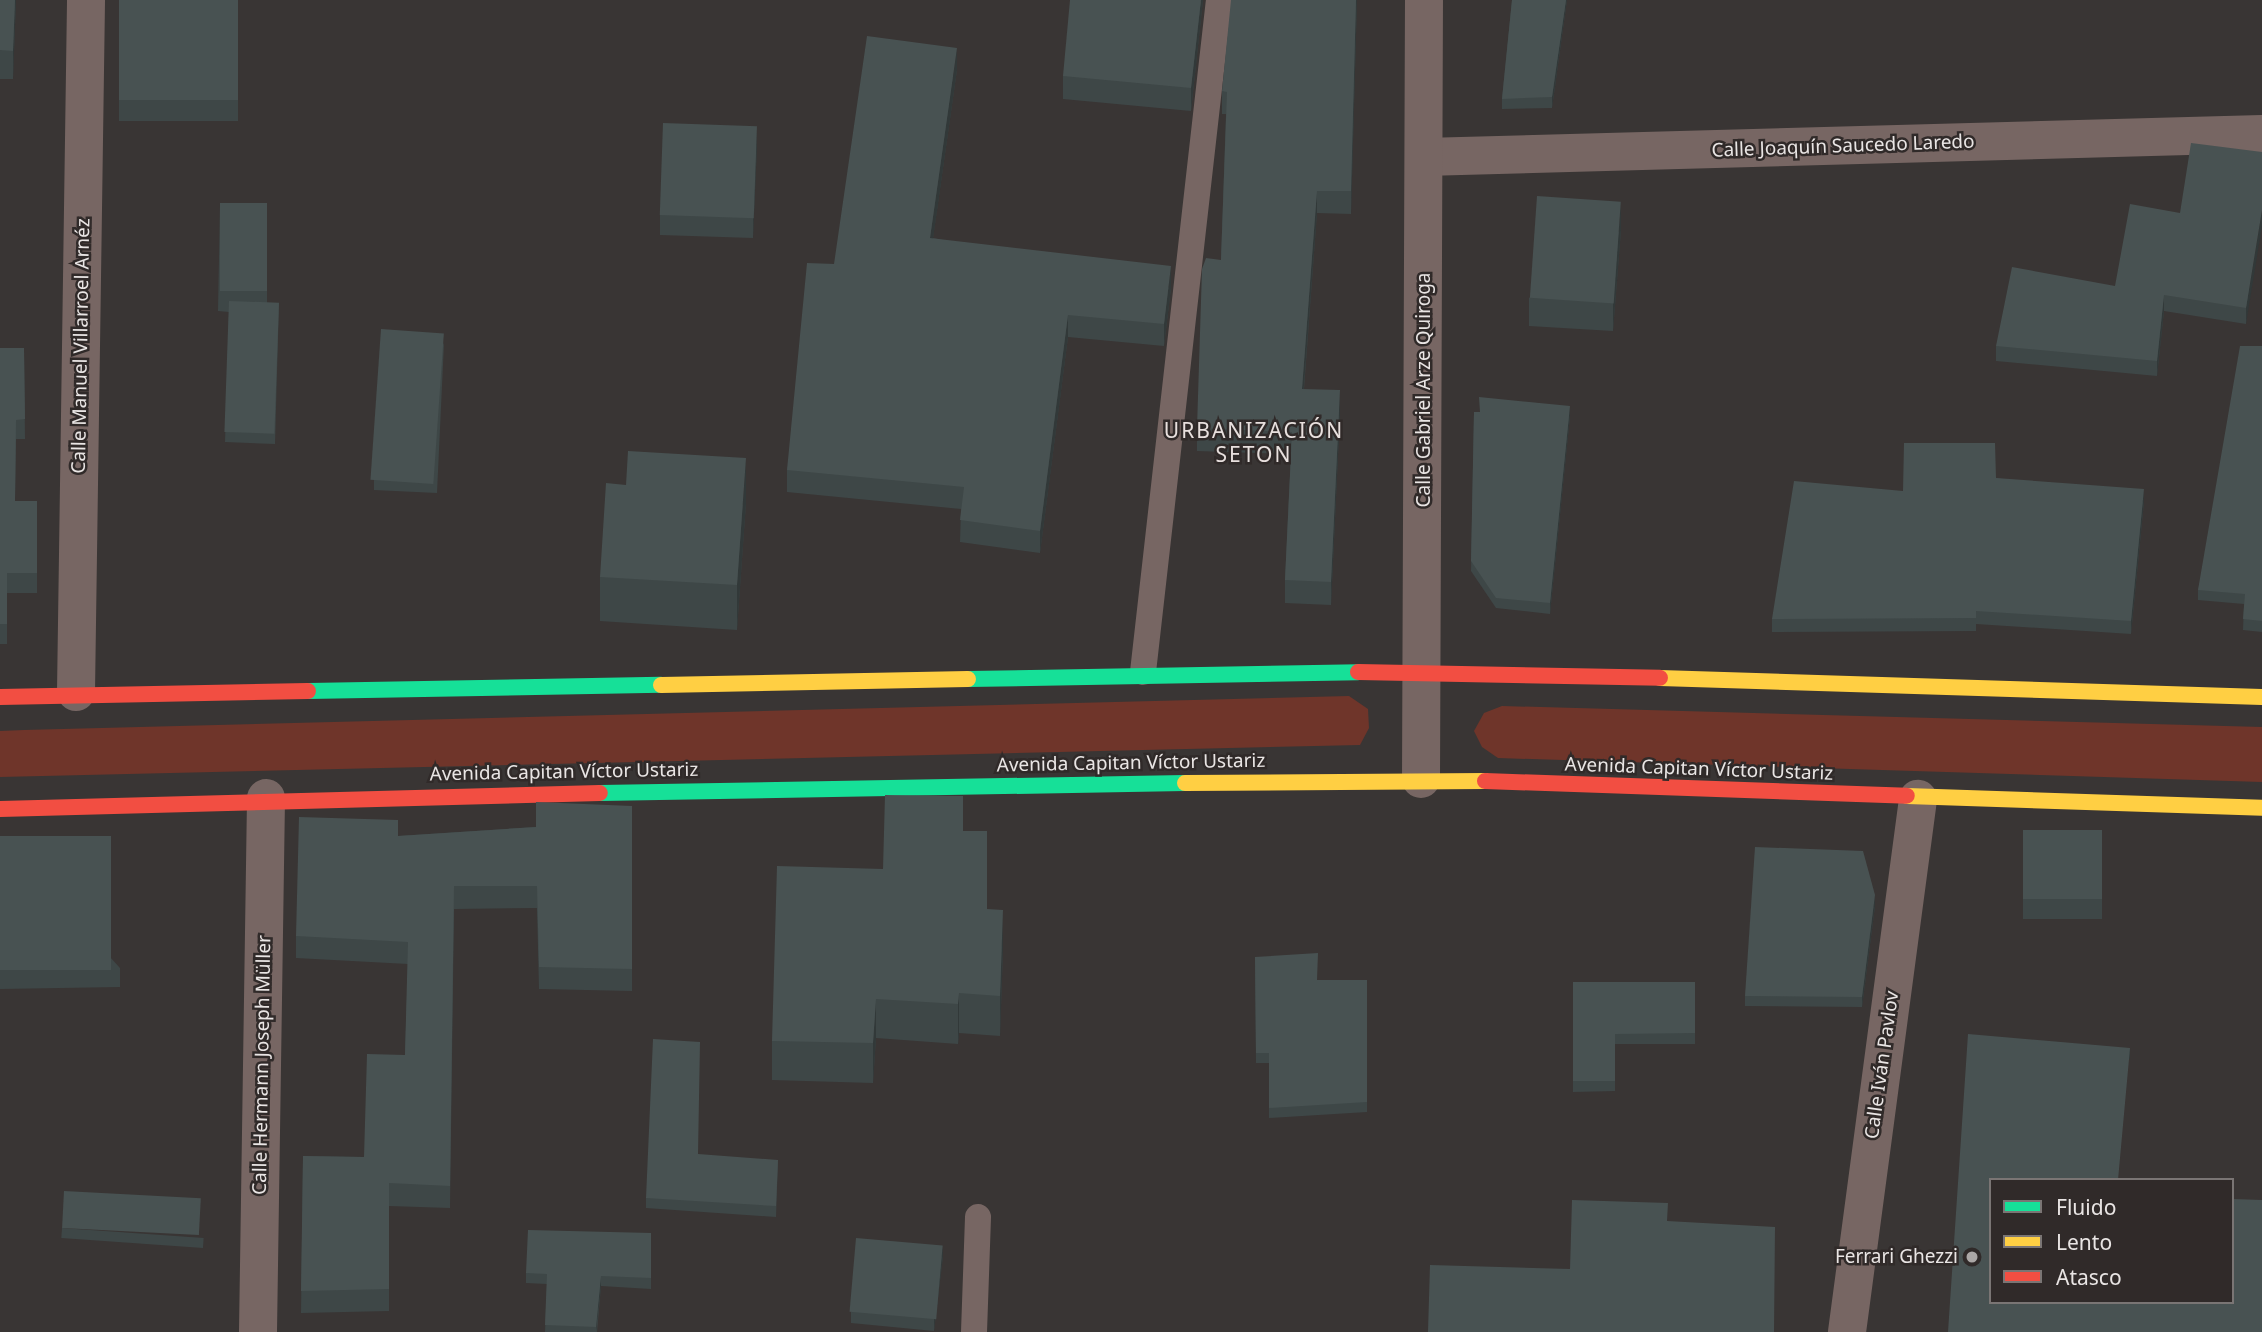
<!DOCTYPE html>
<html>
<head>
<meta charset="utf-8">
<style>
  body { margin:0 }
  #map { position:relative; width:2262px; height:1332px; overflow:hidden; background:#393534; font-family:"Noto Sans",sans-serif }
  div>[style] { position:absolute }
  .green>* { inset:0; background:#6f352a }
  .lane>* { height:26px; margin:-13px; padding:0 13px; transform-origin:13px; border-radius:13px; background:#776663 }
  .street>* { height:38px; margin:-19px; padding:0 19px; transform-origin:19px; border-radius:19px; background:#776663 }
  .fast>* { height:16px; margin:-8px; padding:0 8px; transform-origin:8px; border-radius:8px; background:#16e098 }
  .slow>* { height:16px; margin:-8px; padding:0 8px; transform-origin:8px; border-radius:8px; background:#ffcf43 }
  .jam>* { height:16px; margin:-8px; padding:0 8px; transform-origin:8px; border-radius:8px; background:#f24e42 }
  .wall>* { inset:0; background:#3e4747; transform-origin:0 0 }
  .shaded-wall>* { inset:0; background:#323939; transform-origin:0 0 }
  .building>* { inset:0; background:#485252; transform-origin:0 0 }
  .dots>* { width:19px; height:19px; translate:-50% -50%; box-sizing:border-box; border:4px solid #302a29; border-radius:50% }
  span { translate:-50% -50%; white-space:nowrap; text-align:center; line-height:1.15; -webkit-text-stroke:5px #302a29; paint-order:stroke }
  .street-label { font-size:19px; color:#e9e5e4 }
  .poi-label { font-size:19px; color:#e9e5e4 }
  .right { translate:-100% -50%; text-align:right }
  .neighbourhood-label { font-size:21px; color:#e8e0de; letter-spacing:2px }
  .legend { position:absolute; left:1989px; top:1178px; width:245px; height:126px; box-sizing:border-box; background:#302a29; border:2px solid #7a7574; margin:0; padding:9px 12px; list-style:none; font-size:21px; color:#e9e5e4 }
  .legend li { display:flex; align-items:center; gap:14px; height:35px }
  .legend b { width:35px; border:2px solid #7a7574 }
</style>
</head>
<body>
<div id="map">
  <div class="green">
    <i style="clip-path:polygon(1349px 696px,1368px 709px,1369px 728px,1360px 745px,0 777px,0 731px,24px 730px)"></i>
    <i style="clip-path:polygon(1502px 706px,2262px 727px,2262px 782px,1498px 758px,1482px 747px,1474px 731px,1484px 713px)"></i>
  </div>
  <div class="lane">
    <i style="left:1143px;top:672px;width:676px;rotate:-83.55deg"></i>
    <i style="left:974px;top:1332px;width:115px;rotate:-88deg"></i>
  </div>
  <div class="street">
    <i style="left:1424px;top:157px;width:838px;rotate:-1.57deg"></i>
    <i style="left:76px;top:692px;width:692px;rotate:-89.17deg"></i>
    <i style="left:1421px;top:779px;width:779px;rotate:-89.78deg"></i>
    <i style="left:258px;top:1332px;width:534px;rotate:-89.14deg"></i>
    <i style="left:1847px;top:1332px;width:538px;rotate:-82.41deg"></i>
  </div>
  <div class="fast">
    <i style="left:968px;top:679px;width:390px;rotate:-1deg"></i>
    <i style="left:308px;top:691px;width:353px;rotate:-1deg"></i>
    <i style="left:600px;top:793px;width:585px;rotate:-0.98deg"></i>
  </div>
  <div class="slow">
    <i style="left:1660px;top:678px;width:602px;rotate:1.81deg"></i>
    <i style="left:661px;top:685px;width:307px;rotate:-1.1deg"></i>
    <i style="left:1185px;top:783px;width:300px;rotate:-0.4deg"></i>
    <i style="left:1907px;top:796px;width:355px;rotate:1.9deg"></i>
  </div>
  <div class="jam">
    <i style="left:1358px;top:672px;width:302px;rotate:1.1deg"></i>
    <i style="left:0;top:697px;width:308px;rotate:-1.1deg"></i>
    <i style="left:1485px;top:781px;width:422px;rotate:2deg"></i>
    <i style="left:0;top:809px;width:600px;rotate:-1.53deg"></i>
  </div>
  <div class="wall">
    <i style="clip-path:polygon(0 0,16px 0,13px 79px,0 79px)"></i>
    <i style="left:119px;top:0;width:119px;height:121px"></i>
    <i style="clip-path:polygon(1203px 0,1191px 111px,1063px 99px,1063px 76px)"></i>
    <i style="clip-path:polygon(1357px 0,1351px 214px,1317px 213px,1304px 389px,1340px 413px,1331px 605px,1285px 603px,1285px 580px,1291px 454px,1197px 451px,1197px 428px,1221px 260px,1226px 114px,1222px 114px,1222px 91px)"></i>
    <i style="clip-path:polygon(1512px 0,1567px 0,1552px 108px,1502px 109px,1502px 99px)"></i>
    <i style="clip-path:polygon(957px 70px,933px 238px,1171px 288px,1164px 346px,1068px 337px,1040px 553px,960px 542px,961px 509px,787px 492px,787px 470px,834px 264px)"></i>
    <i style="clip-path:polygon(757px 146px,753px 238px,660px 235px,660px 215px)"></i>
    <i style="clip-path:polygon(2262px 152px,2246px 324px,2164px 311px,2157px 376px,1996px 361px,1996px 346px,2115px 286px,2180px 213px)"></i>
    <i style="clip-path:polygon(220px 203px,267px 203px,267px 303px,279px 303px,275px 444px,225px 442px,229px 312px,218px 311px)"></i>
    <i style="clip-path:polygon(1621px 230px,1613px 331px,1529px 326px,1529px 298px)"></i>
    <i style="clip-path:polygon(444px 343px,437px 493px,374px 490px,374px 480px)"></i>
    <i style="clip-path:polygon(2262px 346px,2262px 632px,2243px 630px,2244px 604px,2198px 600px,2198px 590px)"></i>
    <i style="clip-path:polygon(0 348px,24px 348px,25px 439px,16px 439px,15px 501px,37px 501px,37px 593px,7px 593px,7px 644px,0 644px)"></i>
    <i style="clip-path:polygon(1474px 412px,1570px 416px,1550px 614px,1496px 608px,1471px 571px)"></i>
    <i style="clip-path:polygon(1996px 478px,2144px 502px,2131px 634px,1976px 624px,1976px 631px,1772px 632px,1772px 619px,1903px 491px)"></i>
    <i style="clip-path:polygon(746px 503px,737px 630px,600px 621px,600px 577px)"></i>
    <i style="clip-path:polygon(632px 806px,632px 991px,539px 989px,537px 908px,454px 909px,450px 1208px,389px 1206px,389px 1311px,301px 1313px,303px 1156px,364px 1157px,405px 1055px,408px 964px,296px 958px,296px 936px,398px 836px,536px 827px)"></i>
    <i style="left:2023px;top:830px;width:79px;height:89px"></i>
    <i style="clip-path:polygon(963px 831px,987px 909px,1003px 950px,1000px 1036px,959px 1033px,958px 1044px,876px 1038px,873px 1083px,772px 1080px,772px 1041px,883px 869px)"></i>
    <i style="clip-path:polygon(0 836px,120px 968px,120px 987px,0 989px)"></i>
    <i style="clip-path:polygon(1875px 906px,1862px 1007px,1745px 1006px,1745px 996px)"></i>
    <i style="clip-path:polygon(1255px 957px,1317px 980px,1367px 980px,1367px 1112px,1269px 1118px,1269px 1063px,1256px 1063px)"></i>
    <i style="clip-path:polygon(1573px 982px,1695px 982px,1695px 1044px,1615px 1044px,1615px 1091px,1573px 1092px)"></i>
    <i style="clip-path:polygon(778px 1160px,776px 1217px,646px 1208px,646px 1198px)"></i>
    <i style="left:62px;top:1228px;width:142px;height:10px;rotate:4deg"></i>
    <i style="clip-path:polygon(651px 1233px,651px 1289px,601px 1286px,597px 1332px,545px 1332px,547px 1284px,526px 1283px,526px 1273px)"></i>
    <i style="clip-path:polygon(943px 1256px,934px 1331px,851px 1323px,851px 1312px)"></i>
  </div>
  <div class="shaded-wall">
    <i style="clip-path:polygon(15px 0,16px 0,13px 79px,13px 51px)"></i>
    <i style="clip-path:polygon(1201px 0,1203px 0,1191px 111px,1191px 88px)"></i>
    <i style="clip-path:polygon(1356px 0,1357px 0,1351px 214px,1351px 191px)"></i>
    <i style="clip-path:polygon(1566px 0,1567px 0,1552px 108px,1552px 97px)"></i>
    <i style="clip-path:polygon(957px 48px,957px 70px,930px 260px,930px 238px)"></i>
    <i style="clip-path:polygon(757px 126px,757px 146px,753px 238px,753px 218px)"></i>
    <i style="clip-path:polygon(1317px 191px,1317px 213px,1302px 411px,1302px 389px)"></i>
    <i style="clip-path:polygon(1621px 202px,1621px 230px,1613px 331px,1613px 303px)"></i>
    <i style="clip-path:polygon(2262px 210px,2262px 226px,2246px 324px,2246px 308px)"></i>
    <i style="clip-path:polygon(1171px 266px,1171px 288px,1164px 346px,1164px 324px)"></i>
    <i style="clip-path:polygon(2164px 295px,2164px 311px,2157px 376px,2157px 361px)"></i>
    <i style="clip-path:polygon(1068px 315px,1068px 337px,1040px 553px,1040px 531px)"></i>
    <i style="clip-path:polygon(1340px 390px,1340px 413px,1331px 605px,1331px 582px)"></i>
    <i style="clip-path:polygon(1570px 406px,1570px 416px,1550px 614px,1550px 603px)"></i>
    <i style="clip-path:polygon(746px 458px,746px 503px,737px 630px,737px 585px)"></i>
    <i style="clip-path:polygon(2144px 489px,2144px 502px,2131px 634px,2131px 621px)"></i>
    <i style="clip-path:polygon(1875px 895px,1875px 906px,1862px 1007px,1862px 997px)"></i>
    <i style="clip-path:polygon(1003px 910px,1003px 950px,1000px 1036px,1000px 996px)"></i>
    <i style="clip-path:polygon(959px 993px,959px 1033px,958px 1044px,958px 1004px)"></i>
    <i style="clip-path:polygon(876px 999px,876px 1038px,873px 1083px,873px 1043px)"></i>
    <i style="left:2130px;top:1048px;width:11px;height:133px;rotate:90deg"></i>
    <i style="clip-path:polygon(943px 1245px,943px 1256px,934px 1331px,934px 1320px)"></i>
    <i style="clip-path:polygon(601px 1276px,601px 1286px,596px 1332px,596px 1327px)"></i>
  </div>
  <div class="building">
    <i style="clip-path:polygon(0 0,15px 0,13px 51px,0 50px)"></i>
    <i style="left:119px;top:0;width:119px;height:100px"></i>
    <i style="clip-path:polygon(1070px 0,1201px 0,1191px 88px,1063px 76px)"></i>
    <i style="clip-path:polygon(1231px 0,1356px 0,1351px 191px,1317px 191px,1302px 389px,1340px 390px,1331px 582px,1285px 580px,1292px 432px,1197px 428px,1202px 269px,1206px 258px,1221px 260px,1227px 92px,1222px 91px)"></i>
    <i style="clip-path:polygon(1512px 0,1566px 0,1552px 97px,1502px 99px)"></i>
    <i style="clip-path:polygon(867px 36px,957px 48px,930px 238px,1171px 266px,1164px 324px,1068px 315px,1040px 531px,960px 520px,964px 487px,787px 470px,807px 263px,834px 264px)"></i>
    <i style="left:663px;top:123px;width:94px;height:92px;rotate:2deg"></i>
    <i style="clip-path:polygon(2191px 143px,2262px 152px,2262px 210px,2246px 308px,2164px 295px,2157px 361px,1996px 346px,2012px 267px,2115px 286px,2130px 204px,2180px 213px)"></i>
    <i style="left:1537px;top:196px;width:84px;height:102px;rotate:4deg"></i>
    <i style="left:220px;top:203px;width:47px;height:88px"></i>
    <i style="left:229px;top:301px;width:50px;height:131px;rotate:2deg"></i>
    <i style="left:381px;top:329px;width:63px;height:151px;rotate:4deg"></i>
    <i style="clip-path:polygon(2240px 346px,2262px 346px,2262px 621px,2243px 619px,2245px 594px,2198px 590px)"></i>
    <i style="clip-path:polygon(0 348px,24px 348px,25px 419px,16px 420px,15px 501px,37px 501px,37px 573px,7px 573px,7px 624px,0 624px)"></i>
    <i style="clip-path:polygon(1479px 397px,1570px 406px,1550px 603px,1496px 598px,1471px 561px,1474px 412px,1480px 412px)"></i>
    <i style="clip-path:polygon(1904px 443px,1995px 443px,1996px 478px,2144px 489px,2131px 621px,1976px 611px,1976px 618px,1772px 619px,1794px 481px,1903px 491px)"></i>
    <i style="clip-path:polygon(628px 451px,746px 458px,737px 585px,600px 577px,606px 483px,626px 485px)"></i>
    <i style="clip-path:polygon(885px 795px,963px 796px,963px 831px,987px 831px,987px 909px,1003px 910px,1000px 996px,959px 993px,958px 1004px,876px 999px,873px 1043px,772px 1041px,777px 866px,883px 869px)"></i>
    <i style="clip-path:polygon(536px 802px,632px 806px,632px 969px,539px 967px,537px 886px,454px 886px,450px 1186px,389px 1183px,389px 1289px,301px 1291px,303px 1156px,364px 1157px,367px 1054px,405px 1055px,408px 942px,296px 936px,299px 817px,398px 820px,398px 836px,536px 827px)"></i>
    <i style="left:2023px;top:830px;width:79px;height:69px"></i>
    <i style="left:0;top:836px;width:111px;height:134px"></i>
    <i style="clip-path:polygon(1755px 847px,1863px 851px,1875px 895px,1862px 997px,1745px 996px)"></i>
    <i style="clip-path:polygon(1318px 953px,1317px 980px,1367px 980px,1367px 1102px,1269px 1108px,1269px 1053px,1256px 1053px,1255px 957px)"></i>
    <i style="clip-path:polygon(1573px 982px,1695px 982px,1695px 1033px,1615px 1034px,1615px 1081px,1573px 1081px)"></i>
    <i style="clip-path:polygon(1968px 1034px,2130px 1048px,2118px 1180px,1991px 1180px,1991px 1302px,2232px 1302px,2232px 1199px,2262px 1200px,2262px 1332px,1948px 1332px)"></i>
    <i style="clip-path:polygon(653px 1039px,700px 1042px,698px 1154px,778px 1160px,776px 1206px,646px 1198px)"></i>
    <i style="left:64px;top:1191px;width:137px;height:37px;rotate:3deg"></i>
    <i style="clip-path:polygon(1572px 1200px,1668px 1203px,1667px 1221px,1775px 1227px,1774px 1332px,1428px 1332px,1430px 1265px,1570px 1269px)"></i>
    <i style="clip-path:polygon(528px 1230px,651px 1233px,651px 1278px,601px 1276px,596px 1327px,545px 1325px,547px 1274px,526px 1273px)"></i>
    <i style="left:856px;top:1238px;width:87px;height:74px;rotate:5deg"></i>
  </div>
  <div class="dots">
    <i style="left:1972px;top:1257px;background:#aba7a6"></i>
  </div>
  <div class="street-label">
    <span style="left:1843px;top:146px;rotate:-2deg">Calle Joaquín Saucedo Laredo</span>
    <span style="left:81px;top:346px;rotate:-89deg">Calle Manuel Villarroel Arnéz</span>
    <span style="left:1424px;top:390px;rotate:-90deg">Calle Gabriel Arze Quiroga</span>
    <span style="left:1131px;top:763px;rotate:-1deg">Avenida Capitan Víctor Ustariz</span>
    <span style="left:1699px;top:769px;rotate:2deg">Avenida Capitan Víctor Ustariz</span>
    <span style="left:564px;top:772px;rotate:-1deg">Avenida Capitan Víctor Ustariz</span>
    <span style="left:262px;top:1065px;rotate:-89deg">Calle Hermann Joseph Müller</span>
    <span style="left:1882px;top:1065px;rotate:-82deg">Calle Iván Pavlov</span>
  </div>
  <div class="poi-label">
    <span class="right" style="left:1958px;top:1257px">Ferrari Ghezzi</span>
  </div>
  <div class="neighbourhood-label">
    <span style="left:1254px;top:442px">URBANIZACIÓN<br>SETON</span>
  </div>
  <ul class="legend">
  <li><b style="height:9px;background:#16e098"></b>Fluido</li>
  <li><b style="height:9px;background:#ffcf43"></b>Lento</li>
  <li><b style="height:9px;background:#f24e42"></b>Atasco</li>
  </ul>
</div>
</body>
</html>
